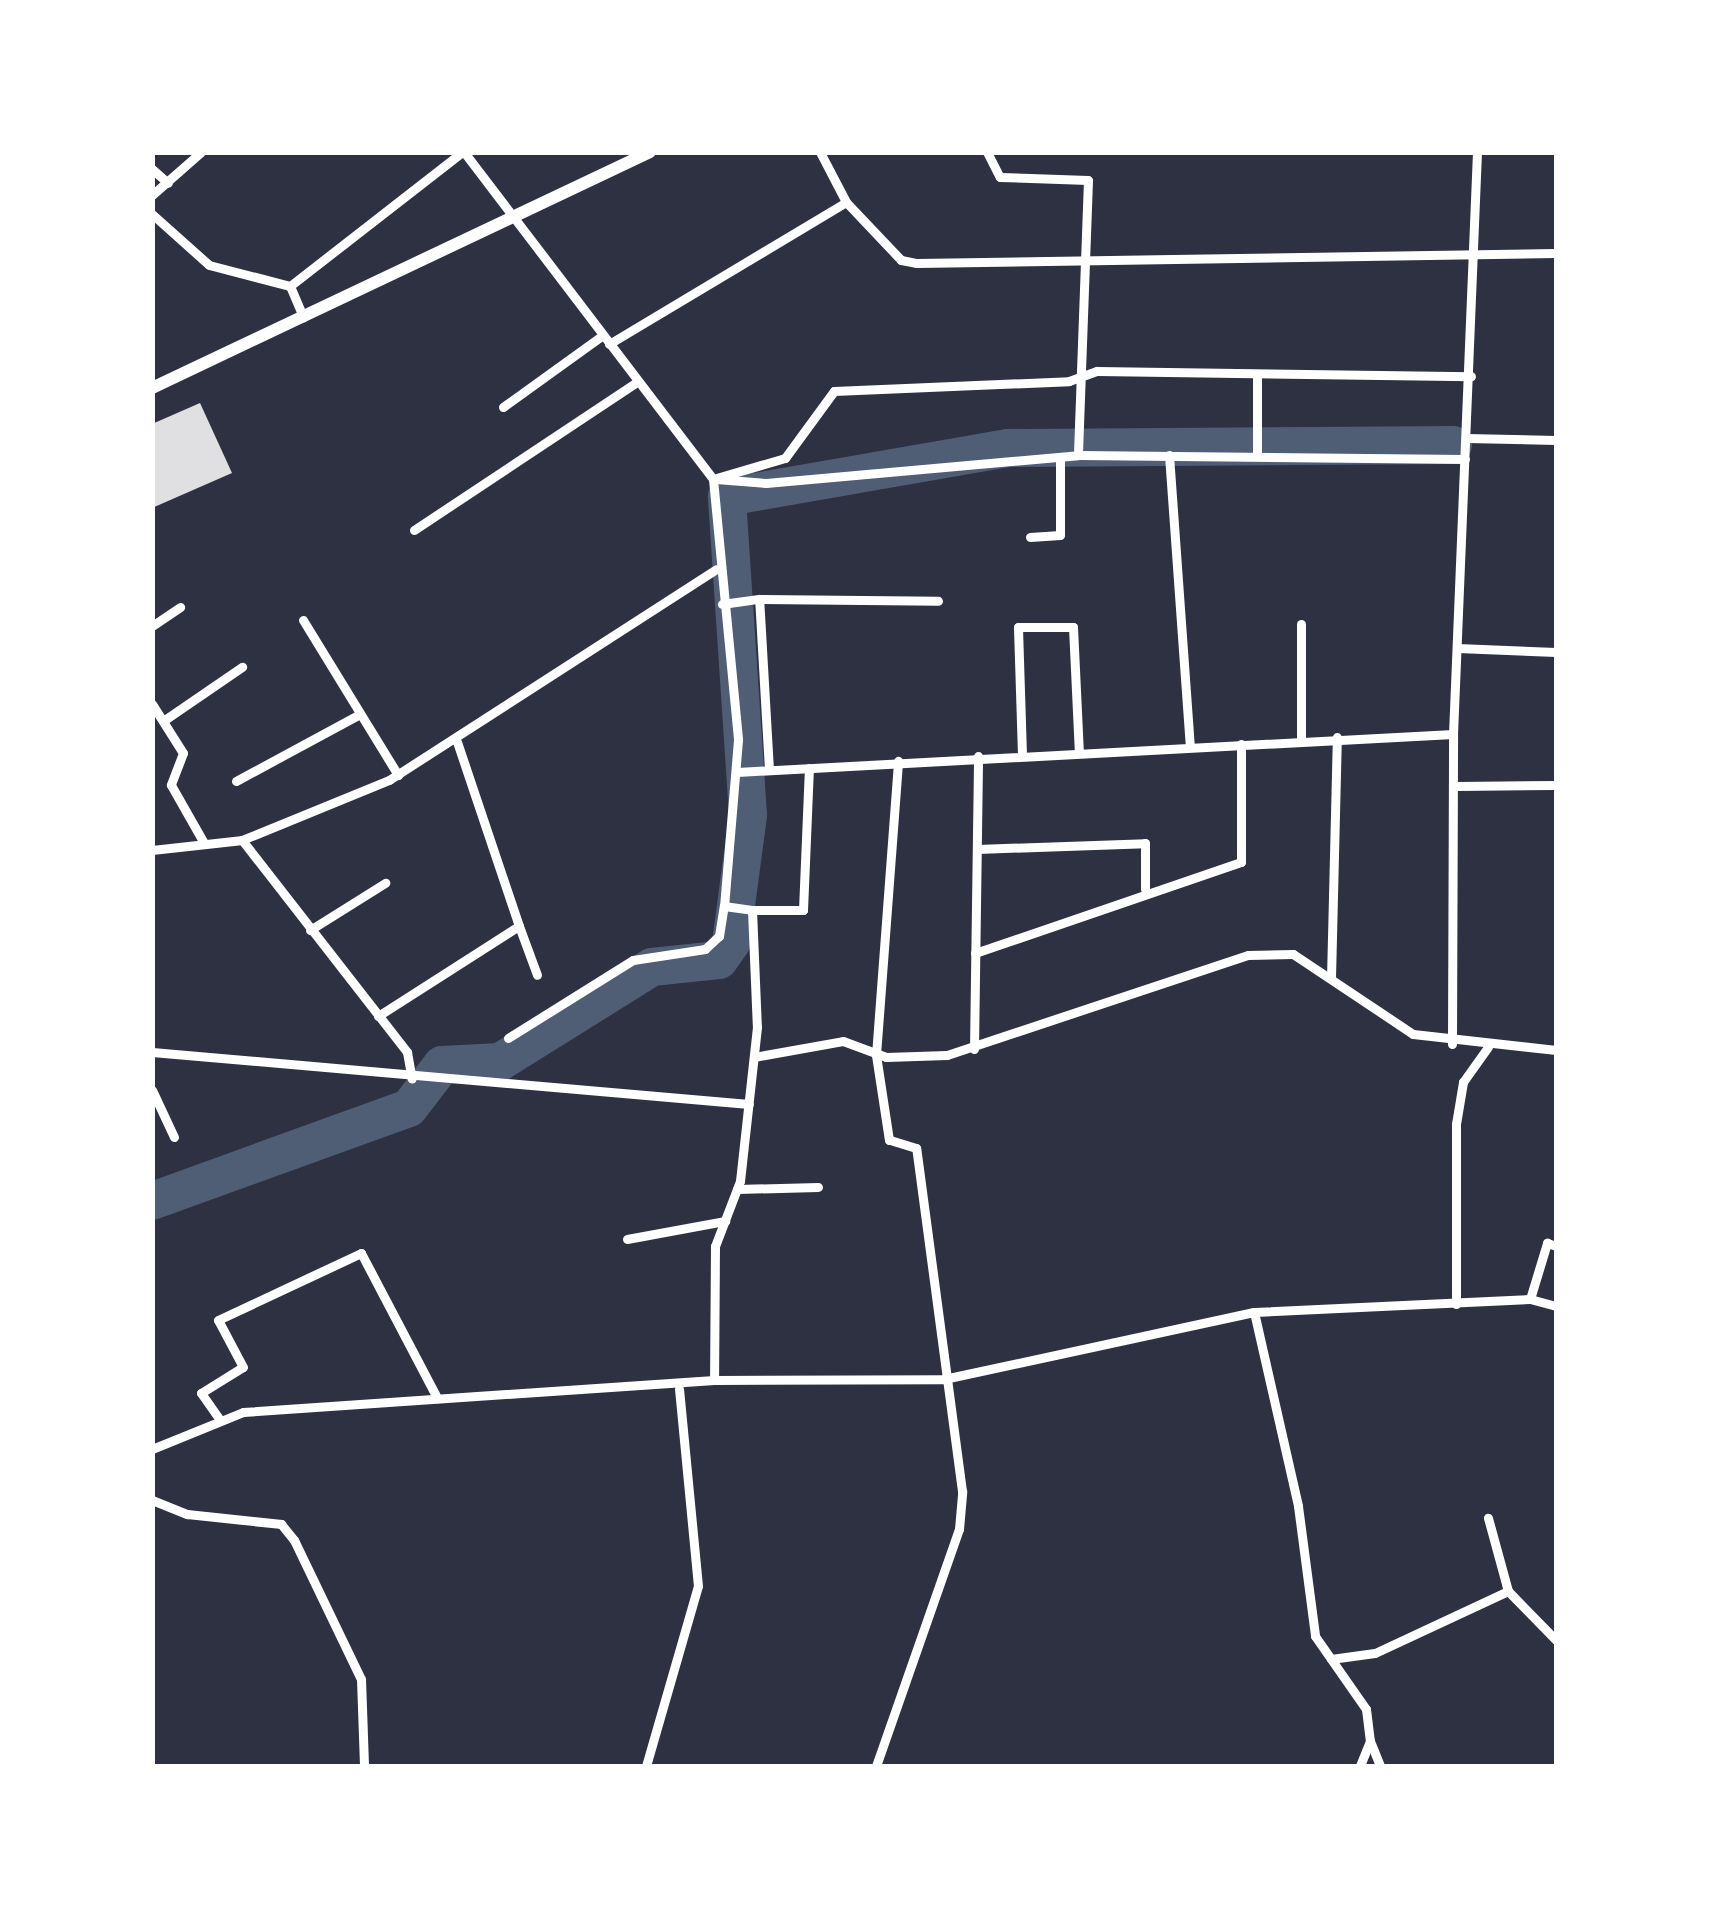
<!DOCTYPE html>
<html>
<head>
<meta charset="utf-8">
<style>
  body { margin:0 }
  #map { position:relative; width:1709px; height:1919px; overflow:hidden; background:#2d3142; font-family:Mulish,sans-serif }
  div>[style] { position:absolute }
  .river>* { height:38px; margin:-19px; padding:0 19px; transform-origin:19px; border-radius:19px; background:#4f5d75 }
  .building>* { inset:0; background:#e0e0e3 }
  .minor>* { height:9px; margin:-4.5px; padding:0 4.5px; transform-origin:4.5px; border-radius:4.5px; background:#fff }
  .secondary>* { height:12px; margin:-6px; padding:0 6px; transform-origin:6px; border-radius:6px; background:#fff }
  span { translate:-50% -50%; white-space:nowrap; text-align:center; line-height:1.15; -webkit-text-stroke:8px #fff; paint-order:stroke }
  .frame { position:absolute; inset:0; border:155px solid #fff; pointer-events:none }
</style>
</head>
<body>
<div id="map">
  <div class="river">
    <i style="left:152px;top:1201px;width:273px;rotate:-19.9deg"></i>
    <i style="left:409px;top:1108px;width:54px;rotate:-52.5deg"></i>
    <i style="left:442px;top:1065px;width:58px;rotate:-3deg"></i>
    <i style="left:500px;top:1062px;width:179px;rotate:-32deg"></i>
    <i style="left:652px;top:967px;width:67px;rotate:-6deg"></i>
    <i style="left:719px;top:960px;width:21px;rotate:-55deg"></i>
    <i style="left:731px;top:943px;width:129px;rotate:-82.4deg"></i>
    <i style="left:748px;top:815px;width:319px;rotate:-93.8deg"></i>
    <i style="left:727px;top:497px;width:285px;rotate:-9.9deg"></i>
    <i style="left:1008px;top:448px;width:445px;rotate:-0.4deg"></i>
  </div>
  <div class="building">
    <i style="clip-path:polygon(200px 403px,232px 473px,152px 508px,152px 424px)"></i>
  </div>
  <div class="minor">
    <i style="left:464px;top:152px;width:411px;rotate:52.7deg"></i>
    <i style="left:713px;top:479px;width:262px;rotate:84.5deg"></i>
    <i style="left:738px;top:740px;width:167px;rotate:94.8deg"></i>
    <i style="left:724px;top:906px;width:28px;rotate:8deg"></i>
    <i style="left:752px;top:910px;width:117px;rotate:87.6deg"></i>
    <i style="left:757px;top:1027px;width:155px;rotate:96.3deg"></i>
    <i style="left:740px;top:1181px;width:70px;rotate:111deg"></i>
    <i style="left:715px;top:1246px;width:134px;rotate:90.4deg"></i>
    <i style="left:820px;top:152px;width:56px;rotate:62.5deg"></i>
    <i style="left:846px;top:202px;width:80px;rotate:46.5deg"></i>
    <i style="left:901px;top:260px;width:15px;rotate:11deg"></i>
    <i style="left:916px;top:263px;width:640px;rotate:-0.9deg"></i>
    <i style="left:987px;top:152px;width:28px;rotate:63deg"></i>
    <i style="left:1000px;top:177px;width:88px;rotate:2deg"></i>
    <i style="left:1088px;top:180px;width:275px;rotate:92.1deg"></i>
    <i style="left:152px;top:169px;width:21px;rotate:41deg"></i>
    <i style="left:152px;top:195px;width:65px;rotate:-41.3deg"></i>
    <i style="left:152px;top:214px;width:76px;rotate:41.8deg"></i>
    <i style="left:209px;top:265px;width:84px;rotate:14.5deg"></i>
    <i style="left:290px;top:286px;width:34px;rotate:67deg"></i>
    <i style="left:290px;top:286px;width:218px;rotate:-37.9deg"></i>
    <i style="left:609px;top:344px;width:276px;rotate:-30.9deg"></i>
    <i style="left:1257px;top:375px;width:81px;rotate:90deg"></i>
    <i style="left:503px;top:407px;width:123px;rotate:-35.8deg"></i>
    <i style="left:1466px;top:438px;width:90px;rotate:1.3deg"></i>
    <i style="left:1169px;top:455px;width:293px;rotate:85.9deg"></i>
    <i style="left:713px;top:479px;width:75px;rotate:-16.3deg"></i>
    <i style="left:785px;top:458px;width:83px;rotate:-53.8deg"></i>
    <i style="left:834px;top:391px;width:235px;rotate:-2.4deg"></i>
    <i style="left:1069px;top:381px;width:30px;rotate:-20deg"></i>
    <i style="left:1097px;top:371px;width:374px;rotate:0.8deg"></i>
    <i style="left:716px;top:479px;width:50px;rotate:4.6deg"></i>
    <i style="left:766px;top:483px;width:313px;rotate:-5.1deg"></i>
    <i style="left:1078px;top:455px;width:387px;rotate:0.6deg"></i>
    <i style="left:414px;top:530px;width:268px;rotate:-33.6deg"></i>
    <i style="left:1030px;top:537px;width:30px;rotate:-4deg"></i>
    <i style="left:1060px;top:535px;width:78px;rotate:-90deg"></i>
    <i style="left:722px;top:604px;width:37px;rotate:-8deg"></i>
    <i style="left:303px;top:620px;width:182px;rotate:58.5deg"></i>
    <i style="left:152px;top:626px;width:34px;rotate:-34deg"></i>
    <i style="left:1457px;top:648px;width:99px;rotate:2.3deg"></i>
    <i style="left:152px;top:704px;width:58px;rotate:57.7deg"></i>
    <i style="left:183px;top:753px;width:34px;rotate:111deg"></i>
    <i style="left:171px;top:785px;width:67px;rotate:60.4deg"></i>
    <i style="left:163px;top:721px;width:96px;rotate:-34.4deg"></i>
    <i style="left:1301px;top:740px;width:116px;rotate:-90deg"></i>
    <i style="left:1022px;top:755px;width:128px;rotate:-91.8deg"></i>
    <i style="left:1018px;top:627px;width:55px"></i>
    <i style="left:1073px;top:627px;width:125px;rotate:87.3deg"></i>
    <i style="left:769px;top:770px;width:171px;rotate:-93.3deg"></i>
    <i style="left:759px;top:599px;width:179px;rotate:0.6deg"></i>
    <i style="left:737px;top:772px;width:717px;rotate:-3.04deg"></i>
    <i style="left:236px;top:781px;width:141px;rotate:-28.4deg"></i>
    <i style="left:1457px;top:786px;width:99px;rotate:-0.6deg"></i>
    <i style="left:242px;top:840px;width:269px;rotate:52.1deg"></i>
    <i style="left:407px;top:1052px;width:27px;rotate:80deg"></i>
    <i style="left:977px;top:849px;width:168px;rotate:-2deg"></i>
    <i style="left:1145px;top:843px;width:46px;rotate:90deg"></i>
    <i style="left:152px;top:850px;width:91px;rotate:-6.3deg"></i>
    <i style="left:242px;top:840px;width:159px;rotate:-22.2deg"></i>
    <i style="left:389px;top:780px;width:389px;rotate:-32.8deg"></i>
    <i style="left:752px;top:910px;width:51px"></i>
    <i style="left:803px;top:910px;width:142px;rotate:-87.6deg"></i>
    <i style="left:519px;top:926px;width:52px;rotate:69.8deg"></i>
    <i style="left:310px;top:930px;width:89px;rotate:-32.1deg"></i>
    <i style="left:975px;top:953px;width:281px;rotate:-18.9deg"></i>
    <i style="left:1241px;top:862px;width:118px;rotate:-90deg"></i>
    <i style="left:1331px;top:978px;width:241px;rotate:-88.6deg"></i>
    <i style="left:378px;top:1016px;width:167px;rotate:-32.6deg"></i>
    <i style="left:519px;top:926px;width:194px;rotate:-108.6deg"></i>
    <i style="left:508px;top:1038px;width:147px;rotate:-32deg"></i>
    <i style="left:633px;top:960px;width:73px;rotate:-8.7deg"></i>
    <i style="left:705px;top:949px;width:19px;rotate:-43deg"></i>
    <i style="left:719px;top:936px;width:30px;rotate:-81deg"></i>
    <i style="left:1452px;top:1044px;width:310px;rotate:-89.8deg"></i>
    <i style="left:1453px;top:734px;width:582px;rotate:-87.64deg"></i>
    <i style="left:974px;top:1049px;width:293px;rotate:-89.2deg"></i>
    <i style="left:152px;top:1052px;width:599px;rotate:4.98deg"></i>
    <i style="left:754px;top:1057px;width:90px;rotate:-10.2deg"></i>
    <i style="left:843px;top:1041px;width:46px;rotate:20.4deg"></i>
    <i style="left:886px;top:1057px;width:61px;rotate:-1.9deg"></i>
    <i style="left:947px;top:1055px;width:317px;rotate:-18.4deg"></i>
    <i style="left:1248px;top:955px;width:45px;rotate:-1.3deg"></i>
    <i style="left:1293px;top:954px;width:144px;rotate:33.7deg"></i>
    <i style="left:1413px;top:1034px;width:144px;rotate:6.4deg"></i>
    <i style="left:152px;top:1090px;width:52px;rotate:64.9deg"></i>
    <i style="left:737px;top:1189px;width:81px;rotate:-1.4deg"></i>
    <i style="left:627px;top:1239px;width:100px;rotate:-10.4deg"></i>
    <i style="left:1530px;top:1299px;width:59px;rotate:-73.1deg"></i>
    <i style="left:1547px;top:1243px;width:9px;rotate:18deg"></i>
    <i style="left:1456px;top:1304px;width:180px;rotate:-90deg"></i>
    <i style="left:1456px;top:1124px;width:43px;rotate:-80.5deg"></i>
    <i style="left:1463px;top:1082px;width:43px;rotate:-54.5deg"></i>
    <i style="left:1254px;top:1312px;width:199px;rotate:77.2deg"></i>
    <i style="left:1298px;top:1506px;width:131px;rotate:82.5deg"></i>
    <i style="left:1315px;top:1636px;width:89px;rotate:55.1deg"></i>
    <i style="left:1366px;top:1709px;width:32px;rotate:83deg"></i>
    <i style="left:1370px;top:1741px;width:27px;rotate:112deg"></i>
    <i style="left:220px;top:1420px;width:33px;rotate:-125deg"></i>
    <i style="left:201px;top:1393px;width:49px;rotate:-31.8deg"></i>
    <i style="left:243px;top:1367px;width:53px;rotate:-118deg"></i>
    <i style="left:218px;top:1320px;width:158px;rotate:-25.1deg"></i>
    <i style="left:361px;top:1253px;width:164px;rotate:62.3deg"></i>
    <i style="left:152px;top:1449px;width:98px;rotate:-22.1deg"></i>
    <i style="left:243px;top:1412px;width:472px;rotate:-3.9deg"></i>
    <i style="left:714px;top:1380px;width:230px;rotate:-0.2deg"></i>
    <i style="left:944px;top:1379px;width:317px;rotate:-12.2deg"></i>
    <i style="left:1254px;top:1312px;width:276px;rotate:-2.7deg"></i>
    <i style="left:1530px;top:1299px;width:27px;rotate:15deg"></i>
    <i style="left:152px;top:1500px;width:38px;rotate:22deg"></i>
    <i style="left:187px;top:1514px;width:95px;rotate:6.1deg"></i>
    <i style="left:281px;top:1524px;width:21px;rotate:51deg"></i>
    <i style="left:294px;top:1540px;width:154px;rotate:64.3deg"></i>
    <i style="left:361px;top:1679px;width:87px;rotate:88deg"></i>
    <i style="left:1508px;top:1591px;width:69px;rotate:45.6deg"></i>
    <i style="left:1331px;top:1659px;width:44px;rotate:-7.8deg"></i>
    <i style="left:1375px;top:1653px;width:147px;rotate:-25deg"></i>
    <i style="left:1508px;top:1591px;width:76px;rotate:-105.3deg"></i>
    <i style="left:1370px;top:1741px;width:27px;rotate:68deg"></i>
    <i style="left:646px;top:1766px;width:187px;rotate:-73.9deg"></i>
    <i style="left:698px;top:1586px;width:198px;rotate:-95.5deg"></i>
    <i style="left:876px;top:1766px;width:251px;rotate:-70.7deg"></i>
    <i style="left:959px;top:1529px;width:38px;rotate:-85deg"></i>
    <i style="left:962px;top:1491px;width:346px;rotate:-97.6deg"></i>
    <i style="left:916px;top:1148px;width:28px;rotate:-163deg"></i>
    <i style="left:889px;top:1140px;width:86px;rotate:-98.7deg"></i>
    <i style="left:876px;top:1055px;width:295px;rotate:-85.7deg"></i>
  </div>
  <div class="secondary">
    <i style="left:152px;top:388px;width:551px;rotate:-25.36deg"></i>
  </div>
  <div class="frame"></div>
</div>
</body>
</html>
